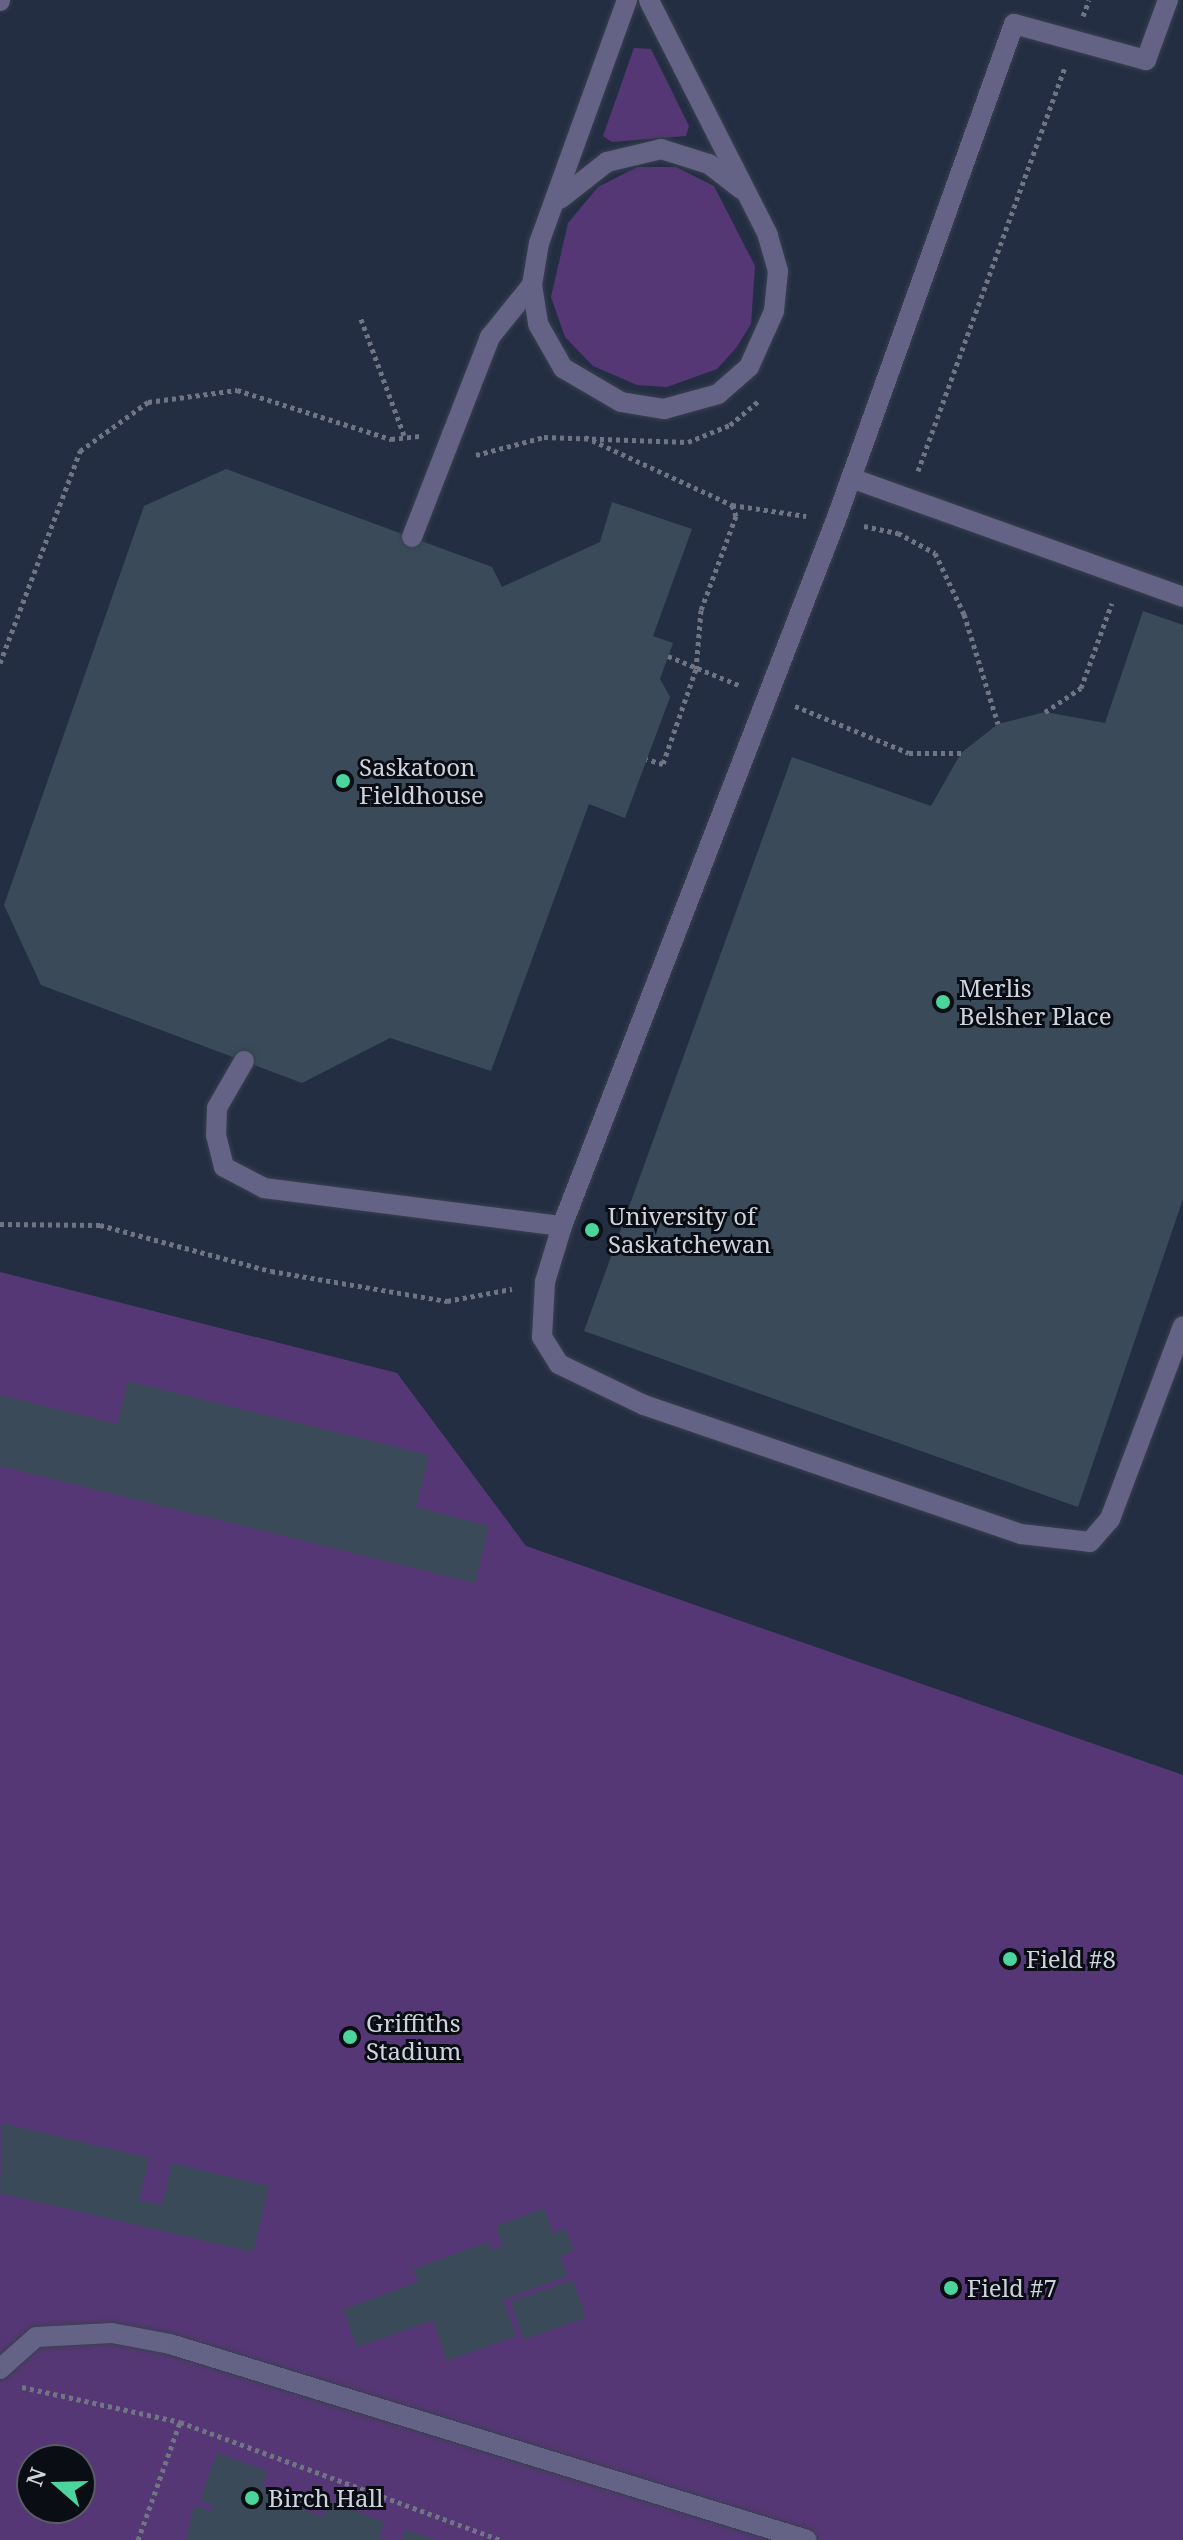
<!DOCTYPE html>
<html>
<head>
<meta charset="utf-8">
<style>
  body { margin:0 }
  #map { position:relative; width:1183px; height:2540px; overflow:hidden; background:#1d2434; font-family:"Noto Serif",serif }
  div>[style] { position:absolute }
  .built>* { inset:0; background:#242e43 }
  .green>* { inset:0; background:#563775 }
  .building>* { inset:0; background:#3a4a59; transform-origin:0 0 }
  .path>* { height:5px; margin-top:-2.5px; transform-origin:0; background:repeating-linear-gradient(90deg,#6f7583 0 4px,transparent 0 8px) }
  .roads { filter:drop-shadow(0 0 2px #39404f) drop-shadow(0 0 2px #39404f) }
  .minor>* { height:20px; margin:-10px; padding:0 10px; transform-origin:10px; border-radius:10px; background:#646385 }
  .dots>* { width:22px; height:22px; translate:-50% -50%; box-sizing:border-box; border:4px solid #0a0d14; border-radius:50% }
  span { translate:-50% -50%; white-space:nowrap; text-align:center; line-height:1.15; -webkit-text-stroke:6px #0a0d14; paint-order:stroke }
  .poi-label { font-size:24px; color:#ced3de }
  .left { translate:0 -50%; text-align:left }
  .north { position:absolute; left:16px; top:2444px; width:80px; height:80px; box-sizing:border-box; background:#0a0d14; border:2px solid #585c65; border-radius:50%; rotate:290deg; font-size:22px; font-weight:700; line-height:32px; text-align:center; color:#ced3de }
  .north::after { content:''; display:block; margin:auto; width:28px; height:36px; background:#4bd49b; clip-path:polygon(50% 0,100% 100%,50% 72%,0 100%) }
</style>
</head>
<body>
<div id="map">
  <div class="built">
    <i style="clip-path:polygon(evenodd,0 0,1183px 0,1183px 2540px,0 2540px,0 0,32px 2460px,80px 2460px,80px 2508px,32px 2508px,32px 2460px)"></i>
  </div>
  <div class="green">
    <i style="clip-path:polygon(634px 48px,651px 49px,689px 126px,686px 136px,612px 142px,603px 136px)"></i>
    <i style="clip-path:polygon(637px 167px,676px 167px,714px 186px,755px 266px,751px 324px,736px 348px,717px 369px,667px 387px,637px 385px,593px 366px,565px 337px,551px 297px,568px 223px,598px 187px)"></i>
    <i style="clip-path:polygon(evenodd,0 1272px,397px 1373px,526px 1546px,1183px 1775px,1183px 2540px,0 2540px,0 1272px,32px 2460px,80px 2460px,80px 2508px,32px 2508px,32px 2460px)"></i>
  </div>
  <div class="building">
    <i style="clip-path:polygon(226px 469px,492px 567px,502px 587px,600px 542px,612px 502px,692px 529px,653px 636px,673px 643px,660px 679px,670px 697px,647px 759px,625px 818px,589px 804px,491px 1071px,390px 1038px,302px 1083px,41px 985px,4px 905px,144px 506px)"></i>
    <i style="clip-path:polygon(1143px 611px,1183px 625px,1183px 1199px,1078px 1507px,584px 1331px,792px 757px,931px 806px,961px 753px,998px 724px,1045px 712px,1105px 723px)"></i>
    <i style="clip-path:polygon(128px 1381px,429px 1455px,416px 1507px,489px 1526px,475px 1583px,0 1466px,0 1395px,117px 1424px)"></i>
    <i style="clip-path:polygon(2px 2123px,149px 2158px,139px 2200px,162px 2205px,172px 2163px,269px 2186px,253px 2252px,0 2193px)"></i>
    <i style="clip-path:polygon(544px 2208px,553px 2233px,565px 2229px,574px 2251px,560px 2256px,568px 2276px,503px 2300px,516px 2336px,447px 2361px,433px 2320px,357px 2347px,343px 2309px,418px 2282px,413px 2269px,488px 2242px,491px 2250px,503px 2245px,496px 2226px)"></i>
    <i style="left:573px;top:2280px;width:40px;height:66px;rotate:71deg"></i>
    <i style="clip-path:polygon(217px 2453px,267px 2471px,262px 2486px,296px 2492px,310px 2500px,306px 2511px,323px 2517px,329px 2501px,384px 2522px,379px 2537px,387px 2540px,186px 2540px,194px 2505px,211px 2511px,213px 2505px,200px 2500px)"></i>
    <i style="clip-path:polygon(406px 2529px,435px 2540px,402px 2540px)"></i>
  </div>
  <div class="path">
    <i style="left:1083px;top:16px;width:17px;rotate:-69deg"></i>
    <i style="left:361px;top:319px;width:124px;rotate:69.7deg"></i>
    <i style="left:585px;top:437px;width:162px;rotate:24.8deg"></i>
    <i style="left:732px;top:505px;width:12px;rotate:70deg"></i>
    <i style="left:736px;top:516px;width:100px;rotate:110.4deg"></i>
    <i style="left:701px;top:610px;width:59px;rotate:94.8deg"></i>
    <i style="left:696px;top:669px;width:101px;rotate:109.2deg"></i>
    <i style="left:663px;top:764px;width:17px;rotate:-163deg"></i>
    <i style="left:476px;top:455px;width:70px;rotate:-14.8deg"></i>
    <i style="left:544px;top:437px;width:144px;rotate:2deg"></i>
    <i style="left:688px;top:442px;width:45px;rotate:-22deg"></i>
    <i style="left:730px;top:425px;width:39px;rotate:-40deg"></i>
    <i style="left:918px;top:471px;width:430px;rotate:-70deg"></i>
    <i style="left:732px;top:505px;width:75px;rotate:8.5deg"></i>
    <i style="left:864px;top:526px;width:35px;rotate:12deg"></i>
    <i style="left:898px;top:533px;width:42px;rotate:28.4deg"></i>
    <i style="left:935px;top:553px;width:68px;rotate:64.6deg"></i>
    <i style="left:964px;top:614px;width:115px;rotate:72.8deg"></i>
    <i style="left:668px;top:656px;width:79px;rotate:22.3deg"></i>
    <i style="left:0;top:663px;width:227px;rotate:-69.3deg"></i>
    <i style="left:80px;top:451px;width:84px;rotate:-35.8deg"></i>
    <i style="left:148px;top:402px;width:90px;rotate:-7.7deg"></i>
    <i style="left:237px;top:390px;width:162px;rotate:17.7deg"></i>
    <i style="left:391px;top:439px;width:30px;rotate:-6deg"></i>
    <i style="left:795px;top:706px;width:123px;rotate:22.4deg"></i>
    <i style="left:909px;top:753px;width:52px"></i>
    <i style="left:1045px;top:712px;width:43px;rotate:-33.7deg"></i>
    <i style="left:1081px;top:688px;width:90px;rotate:-70deg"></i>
    <i style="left:0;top:1224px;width:100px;rotate:0.6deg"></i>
    <i style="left:100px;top:1225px;width:177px;rotate:15.1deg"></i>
    <i style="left:271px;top:1271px;width:179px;rotate:9.7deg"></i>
    <i style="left:447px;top:1301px;width:66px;rotate:-10.5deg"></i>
    <i style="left:22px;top:2387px;width:162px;rotate:12.5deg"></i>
    <i style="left:180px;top:2422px;width:341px;rotate:20.2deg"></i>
    <i style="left:138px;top:2540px;width:125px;rotate:-70.4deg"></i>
  </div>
  <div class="roads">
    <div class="minor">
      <i style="left:627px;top:0;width:258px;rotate:109.9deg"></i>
      <i style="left:539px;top:243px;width:43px;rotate:99.5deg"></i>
      <i style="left:532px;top:285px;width:39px;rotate:81deg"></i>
      <i style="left:538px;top:324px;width:51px;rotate:60.4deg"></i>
      <i style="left:563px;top:368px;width:67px;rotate:30.4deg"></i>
      <i style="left:621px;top:402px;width:44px;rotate:9.2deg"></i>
      <i style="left:664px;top:409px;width:56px;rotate:-15.5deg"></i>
      <i style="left:718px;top:394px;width:41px;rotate:-41.1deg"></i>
      <i style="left:749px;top:367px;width:61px;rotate:-65.9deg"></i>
      <i style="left:774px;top:311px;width:40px;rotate:-84.3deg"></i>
      <i style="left:778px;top:271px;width:37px;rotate:-106deg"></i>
      <i style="left:768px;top:235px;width:263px;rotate:-116.9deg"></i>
      <i style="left:0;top:1px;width:1px;rotate:-90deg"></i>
      <i style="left:560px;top:199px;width:60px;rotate:-38.2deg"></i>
      <i style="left:607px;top:162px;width:56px;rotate:-13.5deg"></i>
      <i style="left:661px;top:149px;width:50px;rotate:17.4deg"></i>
      <i style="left:709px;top:164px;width:41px;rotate:38deg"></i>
      <i style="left:851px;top:478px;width:353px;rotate:19.7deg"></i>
      <i style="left:412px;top:537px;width:215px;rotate:-68.7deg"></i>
      <i style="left:490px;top:337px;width:67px;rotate:-51.1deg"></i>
      <i style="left:244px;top:1061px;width:54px;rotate:119.9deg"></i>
      <i style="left:217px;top:1108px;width:27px;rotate:92deg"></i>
      <i style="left:216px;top:1135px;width:33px;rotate:76deg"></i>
      <i style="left:224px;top:1167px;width:45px;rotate:27.7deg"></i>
      <i style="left:264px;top:1188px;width:300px;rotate:7.3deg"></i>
      <i style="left:562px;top:1226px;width:757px;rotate:-68.79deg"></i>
      <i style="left:836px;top:520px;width:527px;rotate:-70.26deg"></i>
      <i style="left:1014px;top:24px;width:137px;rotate:15.3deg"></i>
      <i style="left:1146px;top:60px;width:64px;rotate:-69.9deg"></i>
      <i style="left:562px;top:1226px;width:59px;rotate:106.9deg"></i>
      <i style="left:545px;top:1282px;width:55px;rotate:93.1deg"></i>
      <i style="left:542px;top:1337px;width:32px;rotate:58deg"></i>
      <i style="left:559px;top:1364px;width:94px;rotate:25.8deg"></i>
      <i style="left:644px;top:1405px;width:398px;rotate:18.9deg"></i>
      <i style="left:1021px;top:1534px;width:69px;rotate:6.6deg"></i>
      <i style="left:1090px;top:1542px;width:30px;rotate:-49deg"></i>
      <i style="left:1110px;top:1519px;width:206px;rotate:-69.3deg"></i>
      <i style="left:0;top:2369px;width:48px;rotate:-41.6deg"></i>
      <i style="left:36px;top:2337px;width:76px;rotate:-3deg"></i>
      <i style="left:112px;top:2333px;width:59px;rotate:10.7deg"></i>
      <i style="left:170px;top:2344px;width:666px;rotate:17.1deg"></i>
    </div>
  </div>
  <div class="dots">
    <i style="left:343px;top:781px;background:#4bd49b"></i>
    <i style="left:943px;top:1002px;background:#4bd49b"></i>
    <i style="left:592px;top:1230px;background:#4bd49b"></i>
    <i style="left:1010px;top:1959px;background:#4bd49b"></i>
    <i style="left:350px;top:2037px;background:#4bd49b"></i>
    <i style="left:951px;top:2288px;background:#4bd49b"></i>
    <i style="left:252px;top:2498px;background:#4bd49b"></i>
  </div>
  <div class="poi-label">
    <span class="left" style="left:359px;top:781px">Saskatoon<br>Fieldhouse</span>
    <span class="left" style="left:959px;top:1002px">Merlis<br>Belsher Place</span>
    <span class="left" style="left:608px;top:1230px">University of<br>Saskatchewan</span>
    <span class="left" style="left:1026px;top:1959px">Field #8</span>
    <span class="left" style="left:366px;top:2037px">Griffiths<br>Stadium</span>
    <span class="left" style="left:967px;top:2288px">Field #7</span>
    <span class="left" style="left:268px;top:2498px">Birch Hall</span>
  </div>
  <div class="north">N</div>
</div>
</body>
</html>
